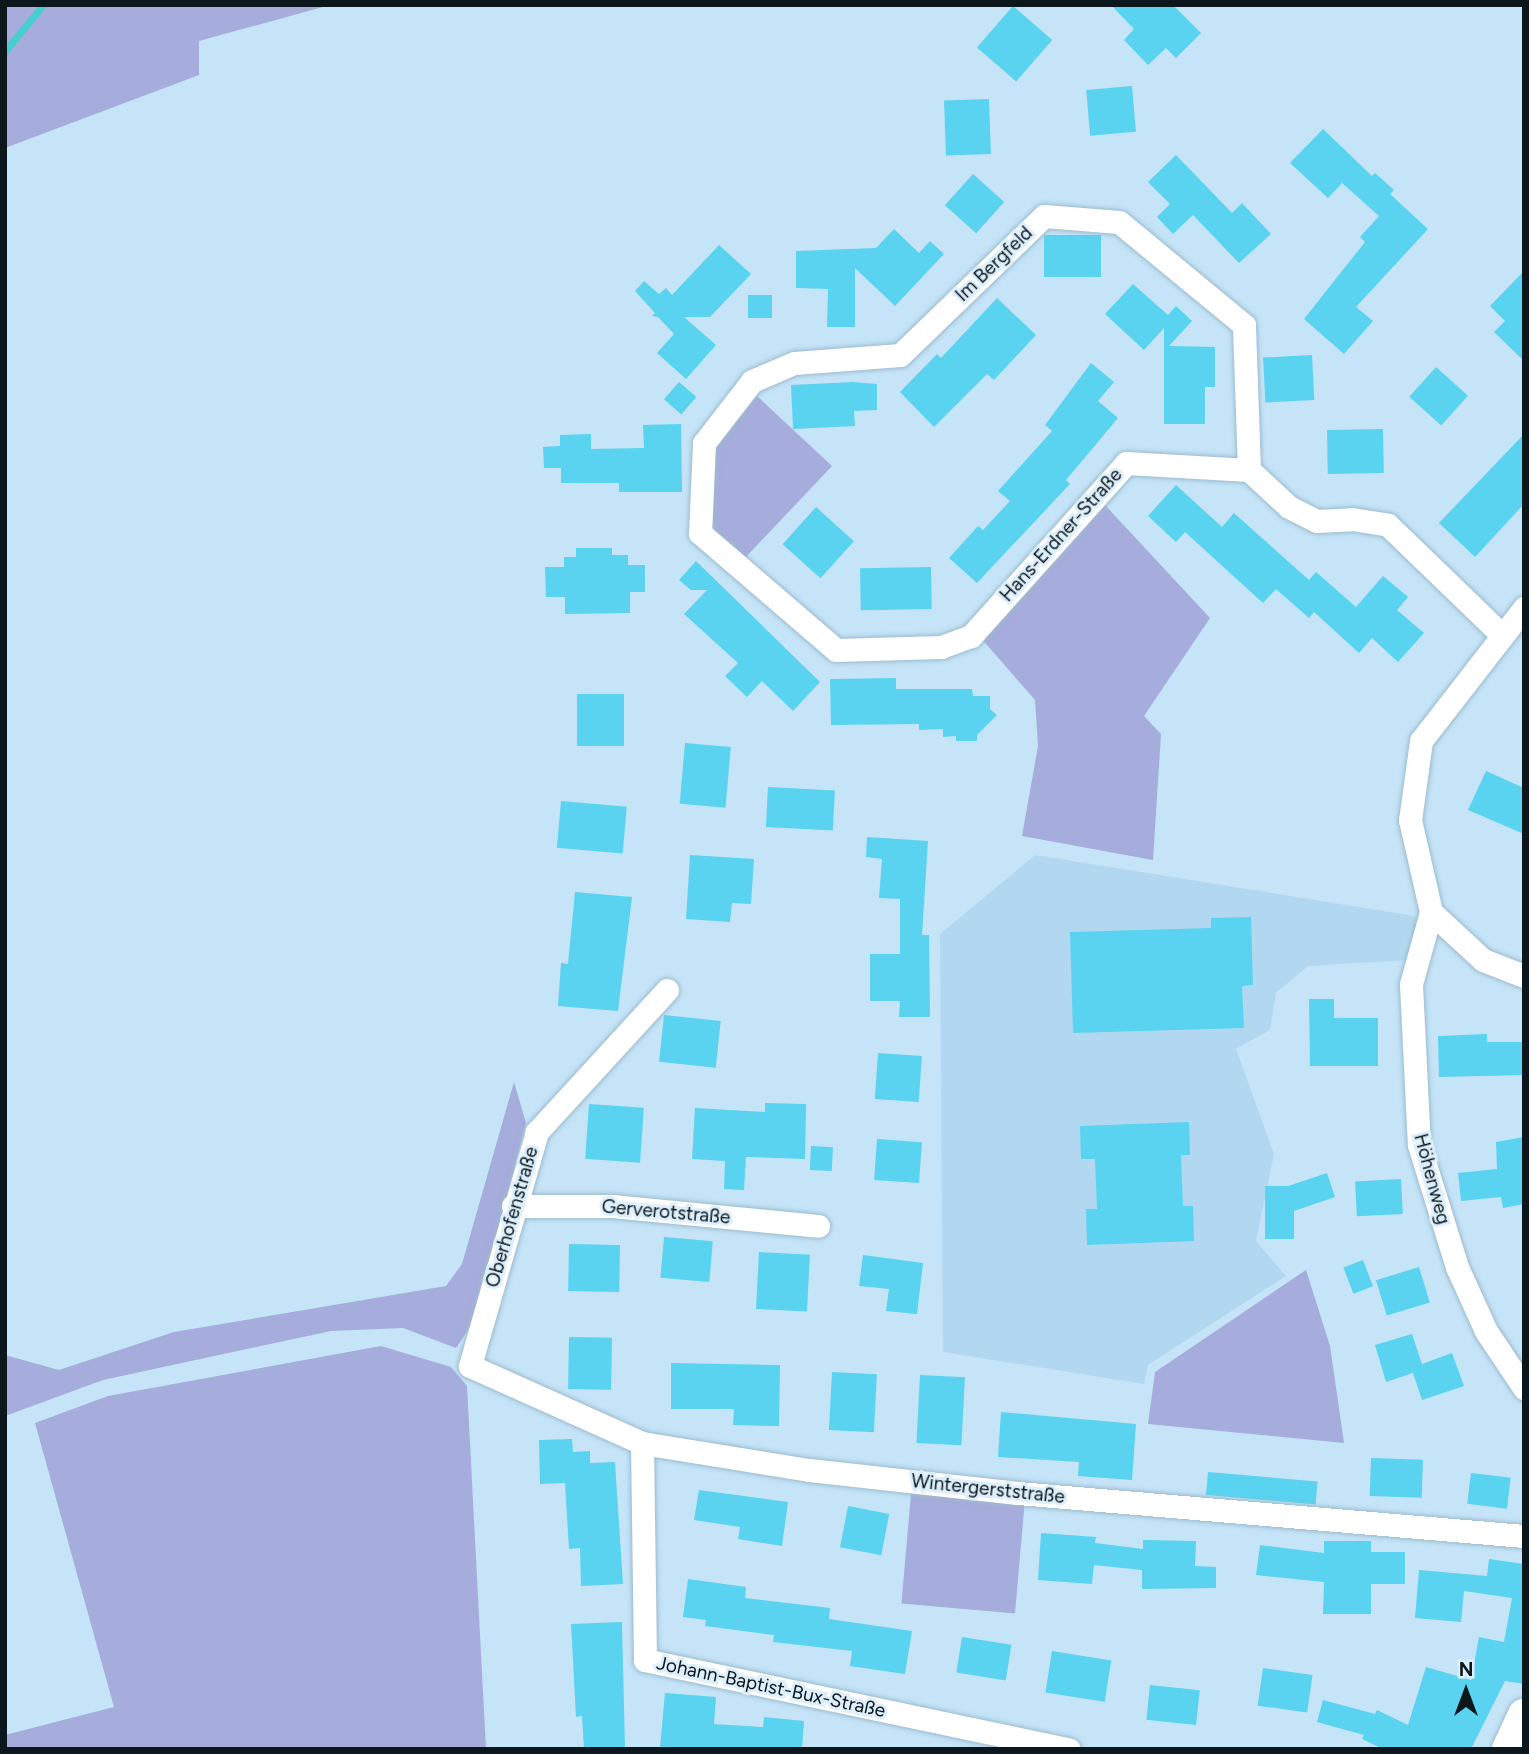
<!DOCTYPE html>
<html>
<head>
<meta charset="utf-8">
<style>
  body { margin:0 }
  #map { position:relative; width:1529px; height:1754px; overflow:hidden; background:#c5e4f8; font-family:Figtree,sans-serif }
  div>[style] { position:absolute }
  .built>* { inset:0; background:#b2d8f1 }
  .green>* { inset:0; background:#a6acdb; transform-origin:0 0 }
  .stream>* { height:7px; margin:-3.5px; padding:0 3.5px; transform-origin:3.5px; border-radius:3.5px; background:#47cece }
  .building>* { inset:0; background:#59d3ef; transform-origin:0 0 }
  .roads { filter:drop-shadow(0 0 2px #9dbbce) drop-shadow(0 0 2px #9dbbce) }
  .street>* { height:23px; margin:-11.5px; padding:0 11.5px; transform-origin:11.5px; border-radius:11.5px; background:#fff }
  .secondary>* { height:32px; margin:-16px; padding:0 16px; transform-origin:16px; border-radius:16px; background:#fff }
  span { translate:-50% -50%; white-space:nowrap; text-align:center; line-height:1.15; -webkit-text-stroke:6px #ddeffb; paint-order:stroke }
  .street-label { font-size:19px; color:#0b161d }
  .frame { position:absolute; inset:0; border:7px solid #0b161d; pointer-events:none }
  .north { position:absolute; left:1431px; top:1656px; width:70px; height:70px; -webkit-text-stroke:5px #ddeffb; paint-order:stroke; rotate:0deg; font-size:19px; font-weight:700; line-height:28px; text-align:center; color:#0b161d }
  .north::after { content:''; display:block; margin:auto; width:24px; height:32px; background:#0b161d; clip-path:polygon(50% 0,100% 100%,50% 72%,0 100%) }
</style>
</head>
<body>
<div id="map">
  <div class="built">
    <i style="clip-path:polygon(1035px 855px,1421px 917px,1410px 960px,1308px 966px,1276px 993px,1270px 1030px,1236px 1049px,1274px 1154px,1256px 1241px,1286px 1276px,1148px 1365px,1144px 1384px,943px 1352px,940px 934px)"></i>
  </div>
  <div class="green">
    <i style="clip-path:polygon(5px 5px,330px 5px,199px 41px,199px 75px,5px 148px)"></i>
    <i style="clip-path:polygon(757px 396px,832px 466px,744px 559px,710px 529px,713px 446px)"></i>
    <i style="clip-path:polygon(1104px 504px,1210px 618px,1144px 716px,1161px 734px,1153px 860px,1022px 836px,1038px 746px,1035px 700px,981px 638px)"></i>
    <i style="clip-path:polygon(514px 1082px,526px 1123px,474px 1321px,456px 1348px,403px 1328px,331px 1331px,103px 1380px,5px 1416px,5px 1355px,59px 1370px,174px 1332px,446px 1286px,462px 1264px)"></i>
    <i style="clip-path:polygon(1306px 1270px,1330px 1346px,1344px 1443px,1148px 1424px,1155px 1372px)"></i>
    <i style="clip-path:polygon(381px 1346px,451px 1367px,467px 1386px,486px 1749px,5px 1749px,5px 1735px,114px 1707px,35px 1423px,108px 1396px)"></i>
    <i style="left:911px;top:1494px;width:114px;height:110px;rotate:5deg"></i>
  </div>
  <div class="stream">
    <i style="left:5px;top:51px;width:60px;rotate:-50.4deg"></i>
  </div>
  <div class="building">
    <i style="clip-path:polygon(1111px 5px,1173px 5px,1201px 33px,1176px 58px,1166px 48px,1148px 65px,1124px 40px,1134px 29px)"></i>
    <i style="left:1013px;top:6px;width:52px;height:55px;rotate:41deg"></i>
    <i style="left:1132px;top:86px;width:46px;height:46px;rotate:85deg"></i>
    <i style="left:989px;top:99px;width:55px;height:45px;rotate:88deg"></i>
    <i style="clip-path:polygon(1323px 129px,1372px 176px,1375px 173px,1394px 190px,1390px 194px,1428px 229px,1356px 307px,1373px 321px,1344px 354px,1304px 319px,1365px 242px,1360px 237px,1379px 216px,1342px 183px,1328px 198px,1290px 163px)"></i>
    <i style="clip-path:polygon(1176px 155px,1232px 213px,1242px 203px,1271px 234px,1239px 263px,1193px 215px,1173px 234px,1157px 217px,1170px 204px,1148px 182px)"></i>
    <i style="left:973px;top:174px;width:42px;height:42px;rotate:42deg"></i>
    <i style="clip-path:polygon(894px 229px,919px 253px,930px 241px,944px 254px,895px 306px,855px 268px,855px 327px,827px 327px,828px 289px,796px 288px,796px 251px,876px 248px)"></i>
    <i style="left:1101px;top:235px;width:42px;height:57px;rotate:90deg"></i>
    <i style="clip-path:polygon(719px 245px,751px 274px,710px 317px,684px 317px,716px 345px,686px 379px,657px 353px,674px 334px,658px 317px,652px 316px,655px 313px,635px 291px,644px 281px,659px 294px,666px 288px,672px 295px)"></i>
    <i style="clip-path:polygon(1524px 271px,1524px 361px,1494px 332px,1505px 321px,1490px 306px)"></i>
    <i style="clip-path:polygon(1133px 284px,1168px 315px,1176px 306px,1192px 321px,1169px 346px,1215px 347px,1215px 387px,1205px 387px,1205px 424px,1164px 424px,1164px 328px,1144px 350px,1105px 314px)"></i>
    <i style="left:748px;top:295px;width:24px;height:23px"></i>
    <i style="clip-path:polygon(997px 298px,1036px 335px,994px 380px,987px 374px,934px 427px,900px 392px,937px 354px,941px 358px)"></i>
    <i style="left:1312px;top:355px;width:45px;height:49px;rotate:87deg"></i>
    <i style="clip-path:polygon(1091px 363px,1114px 382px,1098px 401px,1118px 418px,1066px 480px,1070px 484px,977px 583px,949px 558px,978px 526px,983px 530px,1010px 501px,998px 491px,1052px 431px,1045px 425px)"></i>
    <i style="left:1436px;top:367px;width:43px;height:40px;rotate:42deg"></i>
    <i style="left:679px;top:382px;width:23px;height:23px;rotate:41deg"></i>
    <i style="clip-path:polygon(853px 382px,877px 384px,877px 410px,854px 411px,855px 426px,793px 429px,791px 385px)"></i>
    <i style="clip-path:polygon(681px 424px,682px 492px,619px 492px,619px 483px,561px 483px,561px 468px,544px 468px,543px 447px,560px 446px,560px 435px,591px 434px,591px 449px,644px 448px,643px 425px)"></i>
    <i style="left:1383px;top:429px;width:44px;height:56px;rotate:89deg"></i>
    <i style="clip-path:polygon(1524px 434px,1524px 504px,1475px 557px,1439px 523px)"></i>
    <i style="clip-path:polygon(1176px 485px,1222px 527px,1234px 513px,1309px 580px,1316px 572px,1356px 607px,1383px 576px,1408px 597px,1397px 610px,1424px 633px,1398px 662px,1372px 638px,1359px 653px,1314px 612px,1309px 618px,1276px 589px,1263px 603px,1185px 532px,1176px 542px,1148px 516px)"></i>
    <i style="left:816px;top:507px;width:51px;height:50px;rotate:42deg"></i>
    <i style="clip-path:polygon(576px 548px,612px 548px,612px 555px,628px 555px,628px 565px,645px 565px,645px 592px,630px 592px,630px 613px,565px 614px,565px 597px,546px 597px,545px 567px,564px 567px,564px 557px,576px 557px)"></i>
    <i style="clip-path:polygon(696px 561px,820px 682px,793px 711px,762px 681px,747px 697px,725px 676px,738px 663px,684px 614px,707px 590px,691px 590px,679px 580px)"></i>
    <i style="left:931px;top:567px;width:42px;height:71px;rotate:89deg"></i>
    <i style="clip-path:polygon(896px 678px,896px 689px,972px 689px,973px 696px,990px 696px,990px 709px,997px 715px,977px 735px,977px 741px,956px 741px,956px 736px,943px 737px,943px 729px,919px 730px,919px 724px,831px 725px,830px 679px)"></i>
    <i style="left:577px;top:694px;width:47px;height:52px"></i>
    <i style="left:685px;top:743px;width:46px;height:61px;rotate:5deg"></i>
    <i style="clip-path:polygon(1486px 771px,1524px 788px,1524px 834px,1468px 810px)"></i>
    <i style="left:768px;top:787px;width:67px;height:40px;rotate:3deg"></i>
    <i style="left:561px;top:801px;width:66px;height:47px;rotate:5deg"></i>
    <i style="clip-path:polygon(867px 837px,928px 841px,922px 935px,929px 935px,930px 1017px,899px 1017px,900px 1001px,870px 1001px,870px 954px,900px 954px,900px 899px,879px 898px,882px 859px,866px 857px)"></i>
    <i style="clip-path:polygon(690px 855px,754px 859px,751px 904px,732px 903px,730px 922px,686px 919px)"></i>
    <i style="clip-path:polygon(575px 892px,632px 897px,618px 1011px,558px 1006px,561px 963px,568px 964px)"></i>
    <i style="clip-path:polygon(1251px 917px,1253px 985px,1242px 986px,1244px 1028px,1073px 1033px,1070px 932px,1211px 928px,1211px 918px)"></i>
    <i style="clip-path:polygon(1309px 999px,1334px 999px,1334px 1018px,1378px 1018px,1378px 1066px,1310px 1066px)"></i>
    <i style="left:664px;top:1015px;width:57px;height:47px;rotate:6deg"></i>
    <i style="clip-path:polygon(1487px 1034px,1487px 1042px,1524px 1042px,1524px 1075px,1439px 1077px,1438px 1036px)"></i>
    <i style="left:878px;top:1053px;width:44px;height:46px;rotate:4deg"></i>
    <i style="clip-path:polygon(765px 1103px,806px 1104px,805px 1159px,746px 1157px,744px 1190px,724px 1189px,725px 1161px,692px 1159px,695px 1108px,765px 1112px)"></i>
    <i style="left:589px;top:1104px;width:55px;height:55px;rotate:4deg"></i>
    <i style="clip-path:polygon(1189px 1122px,1190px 1155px,1181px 1155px,1183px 1206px,1193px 1206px,1194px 1241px,1087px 1245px,1086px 1209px,1097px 1209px,1095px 1159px,1081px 1159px,1080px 1126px)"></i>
    <i style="clip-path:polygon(1524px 1137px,1524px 1204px,1503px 1208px,1501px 1197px,1461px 1201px,1458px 1173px,1497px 1169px,1496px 1142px)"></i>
    <i style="left:877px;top:1139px;width:45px;height:41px;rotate:4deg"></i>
    <i style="left:811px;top:1146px;width:22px;height:24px;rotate:3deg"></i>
    <i style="clip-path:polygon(1327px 1173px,1335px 1197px,1294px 1211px,1294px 1239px,1265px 1239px,1265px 1186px,1288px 1186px)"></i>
    <i style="left:1401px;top:1179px;width:35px;height:46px;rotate:87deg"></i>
    <i style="left:664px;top:1237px;width:49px;height:41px;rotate:5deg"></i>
    <i style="left:569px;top:1244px;width:51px;height:47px;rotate:1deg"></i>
    <i style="left:759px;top:1252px;width:51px;height:57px;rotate:3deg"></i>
    <i style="clip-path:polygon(863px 1255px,923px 1263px,917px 1314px,886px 1311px,889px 1289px,859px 1286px)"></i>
    <i style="left:1363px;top:1260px;width:28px;height:21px;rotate:69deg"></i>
    <i style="left:1419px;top:1267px;width:37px;height:45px;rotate:73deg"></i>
    <i style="clip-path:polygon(1412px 1334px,1422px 1364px,1452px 1353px,1464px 1386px,1422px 1400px,1413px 1373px,1386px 1382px,1375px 1345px)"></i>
    <i style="left:569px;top:1337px;width:43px;height:52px;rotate:1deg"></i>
    <i style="clip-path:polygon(671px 1363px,780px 1365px,779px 1426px,733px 1425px,734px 1409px,671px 1409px)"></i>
    <i style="left:832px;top:1372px;width:45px;height:58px;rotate:3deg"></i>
    <i style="left:920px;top:1375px;width:45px;height:68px;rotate:3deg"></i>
    <i style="clip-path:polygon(1001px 1412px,1136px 1424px,1132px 1480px,1078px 1476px,1079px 1462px,998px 1457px)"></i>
    <i style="clip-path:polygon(572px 1439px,573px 1452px,590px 1451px,590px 1463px,615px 1462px,623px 1584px,581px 1586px,580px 1548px,569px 1549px,565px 1483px,540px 1484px,539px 1440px)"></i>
    <i style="left:1371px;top:1458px;width:52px;height:38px;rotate:2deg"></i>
    <i style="left:1208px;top:1472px;width:110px;height:23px;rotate:5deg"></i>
    <i style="left:1471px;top:1473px;width:40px;height:31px;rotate:7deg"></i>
    <i style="clip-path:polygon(699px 1490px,788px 1502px,782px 1546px,738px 1539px,740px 1527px,694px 1520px)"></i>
    <i style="left:848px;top:1506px;width:42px;height:42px;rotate:11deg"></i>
    <i style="clip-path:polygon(1041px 1533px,1096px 1537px,1095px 1543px,1143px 1549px,1143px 1540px,1196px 1541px,1195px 1566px,1216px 1567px,1216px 1588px,1142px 1589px,1142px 1570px,1094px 1565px,1092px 1584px,1038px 1580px)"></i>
    <i style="clip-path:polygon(1324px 1541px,1371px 1541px,1371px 1552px,1405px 1552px,1405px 1584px,1371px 1584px,1371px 1614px,1323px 1614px,1324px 1582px,1256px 1575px,1260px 1545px,1324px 1553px)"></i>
    <i style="clip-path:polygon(1489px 1559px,1524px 1564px,1524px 1684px,1505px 1681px,1471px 1749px,1383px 1749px,1362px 1739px,1364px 1735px,1317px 1722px,1323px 1700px,1375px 1714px,1377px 1710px,1408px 1725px,1426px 1667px,1471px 1680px,1479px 1637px,1504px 1642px,1512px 1598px,1464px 1591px,1461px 1622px,1415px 1618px,1419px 1570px,1487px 1576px)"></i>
    <i style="clip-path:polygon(688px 1579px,746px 1587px,745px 1598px,830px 1608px,829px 1619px,912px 1631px,905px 1674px,850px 1666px,852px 1651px,773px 1642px,774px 1635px,705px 1626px,706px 1620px,683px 1617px)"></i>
    <i style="clip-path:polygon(622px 1622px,625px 1749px,584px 1749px,582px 1716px,576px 1717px,571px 1624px)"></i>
    <i style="left:962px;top:1637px;width:50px;height:36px;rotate:9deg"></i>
    <i style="left:1052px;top:1651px;width:60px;height:42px;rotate:9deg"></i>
    <i style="left:1263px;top:1668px;width:50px;height:38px;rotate:8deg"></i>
    <i style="left:1150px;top:1685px;width:50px;height:35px;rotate:6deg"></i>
    <i style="clip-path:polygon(665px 1693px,716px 1697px,714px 1724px,763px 1727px,764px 1717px,804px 1721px,802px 1749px,660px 1747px)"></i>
  </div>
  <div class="roads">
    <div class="street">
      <i style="left:1249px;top:470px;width:145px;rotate:-92deg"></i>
      <i style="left:1244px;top:325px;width:162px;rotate:-140.5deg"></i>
      <i style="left:1119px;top:222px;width:75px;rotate:-175.4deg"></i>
      <i style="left:1044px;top:216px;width:200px;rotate:136deg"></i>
      <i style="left:900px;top:355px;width:106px;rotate:175.7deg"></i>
      <i style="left:794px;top:363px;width:46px;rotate:156.8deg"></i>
      <i style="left:752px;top:381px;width:78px;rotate:127.7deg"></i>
      <i style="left:704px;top:443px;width:90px;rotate:92.5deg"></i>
      <i style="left:700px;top:533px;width:179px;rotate:40.7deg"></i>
      <i style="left:836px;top:650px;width:105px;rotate:-1.6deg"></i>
      <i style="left:941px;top:647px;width:32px;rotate:-20deg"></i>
      <i style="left:971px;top:636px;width:232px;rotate:-48.1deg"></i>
      <i style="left:1126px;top:463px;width:123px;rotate:3.3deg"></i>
      <i style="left:1249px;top:470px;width:54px;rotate:42.8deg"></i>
      <i style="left:1289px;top:507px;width:31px;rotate:27deg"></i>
      <i style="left:1317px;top:521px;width:35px;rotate:-3deg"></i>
      <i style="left:1352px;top:519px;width:36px;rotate:9deg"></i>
      <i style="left:1388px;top:525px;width:158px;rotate:44deg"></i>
      <i style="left:1524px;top:608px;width:168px;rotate:127.8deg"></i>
      <i style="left:1421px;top:741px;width:80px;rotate:97.9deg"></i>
      <i style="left:1410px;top:820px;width:94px;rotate:77.1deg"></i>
      <i style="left:1431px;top:912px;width:71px;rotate:42.7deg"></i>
      <i style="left:1483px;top:960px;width:44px;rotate:21.3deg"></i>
      <i style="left:1431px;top:912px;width:75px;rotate:105.5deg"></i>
      <i style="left:1411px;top:984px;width:161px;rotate:87.2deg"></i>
      <i style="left:1419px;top:1145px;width:128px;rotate:72.7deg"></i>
      <i style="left:1457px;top:1267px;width:70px;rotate:65.6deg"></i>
      <i style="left:1486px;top:1331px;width:69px;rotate:56.3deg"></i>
      <i style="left:667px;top:990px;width:193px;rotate:132.5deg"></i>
      <i style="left:537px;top:1132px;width:243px;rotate:106deg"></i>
      <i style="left:470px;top:1366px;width:188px;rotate:24.1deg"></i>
      <i style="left:642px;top:1443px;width:169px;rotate:9.2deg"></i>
      <i style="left:809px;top:1470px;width:210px;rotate:6.3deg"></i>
      <i style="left:1018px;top:1493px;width:508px;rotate:4.86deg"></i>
      <i style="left:513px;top:1206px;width:99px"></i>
      <i style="left:612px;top:1206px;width:207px;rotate:5.5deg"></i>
      <i style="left:642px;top:1443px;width:217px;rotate:89.2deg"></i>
      <i style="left:645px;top:1660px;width:433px;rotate:11.9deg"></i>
    </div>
    <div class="secondary">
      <i style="left:1508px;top:1749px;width:38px;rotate:-65deg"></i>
    </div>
  </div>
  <div class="street-label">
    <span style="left:994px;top:264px;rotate:-44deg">Im Bergfeld</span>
    <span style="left:1061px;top:535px;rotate:-48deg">Hans-Erdner-Straße</span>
    <span style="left:1432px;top:1179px;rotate:75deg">Höhenweg</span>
    <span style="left:666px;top:1212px;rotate:5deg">Gerverotstraße</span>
    <span style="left:512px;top:1217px;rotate:-74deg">Oberhofenstraße</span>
    <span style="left:988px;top:1489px;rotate:6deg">Wintergerststraße</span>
    <span style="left:771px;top:1687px;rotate:12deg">Johann-Baptist-Bux-Straße</span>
  </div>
  <div class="frame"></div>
  <div class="north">N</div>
</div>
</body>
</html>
